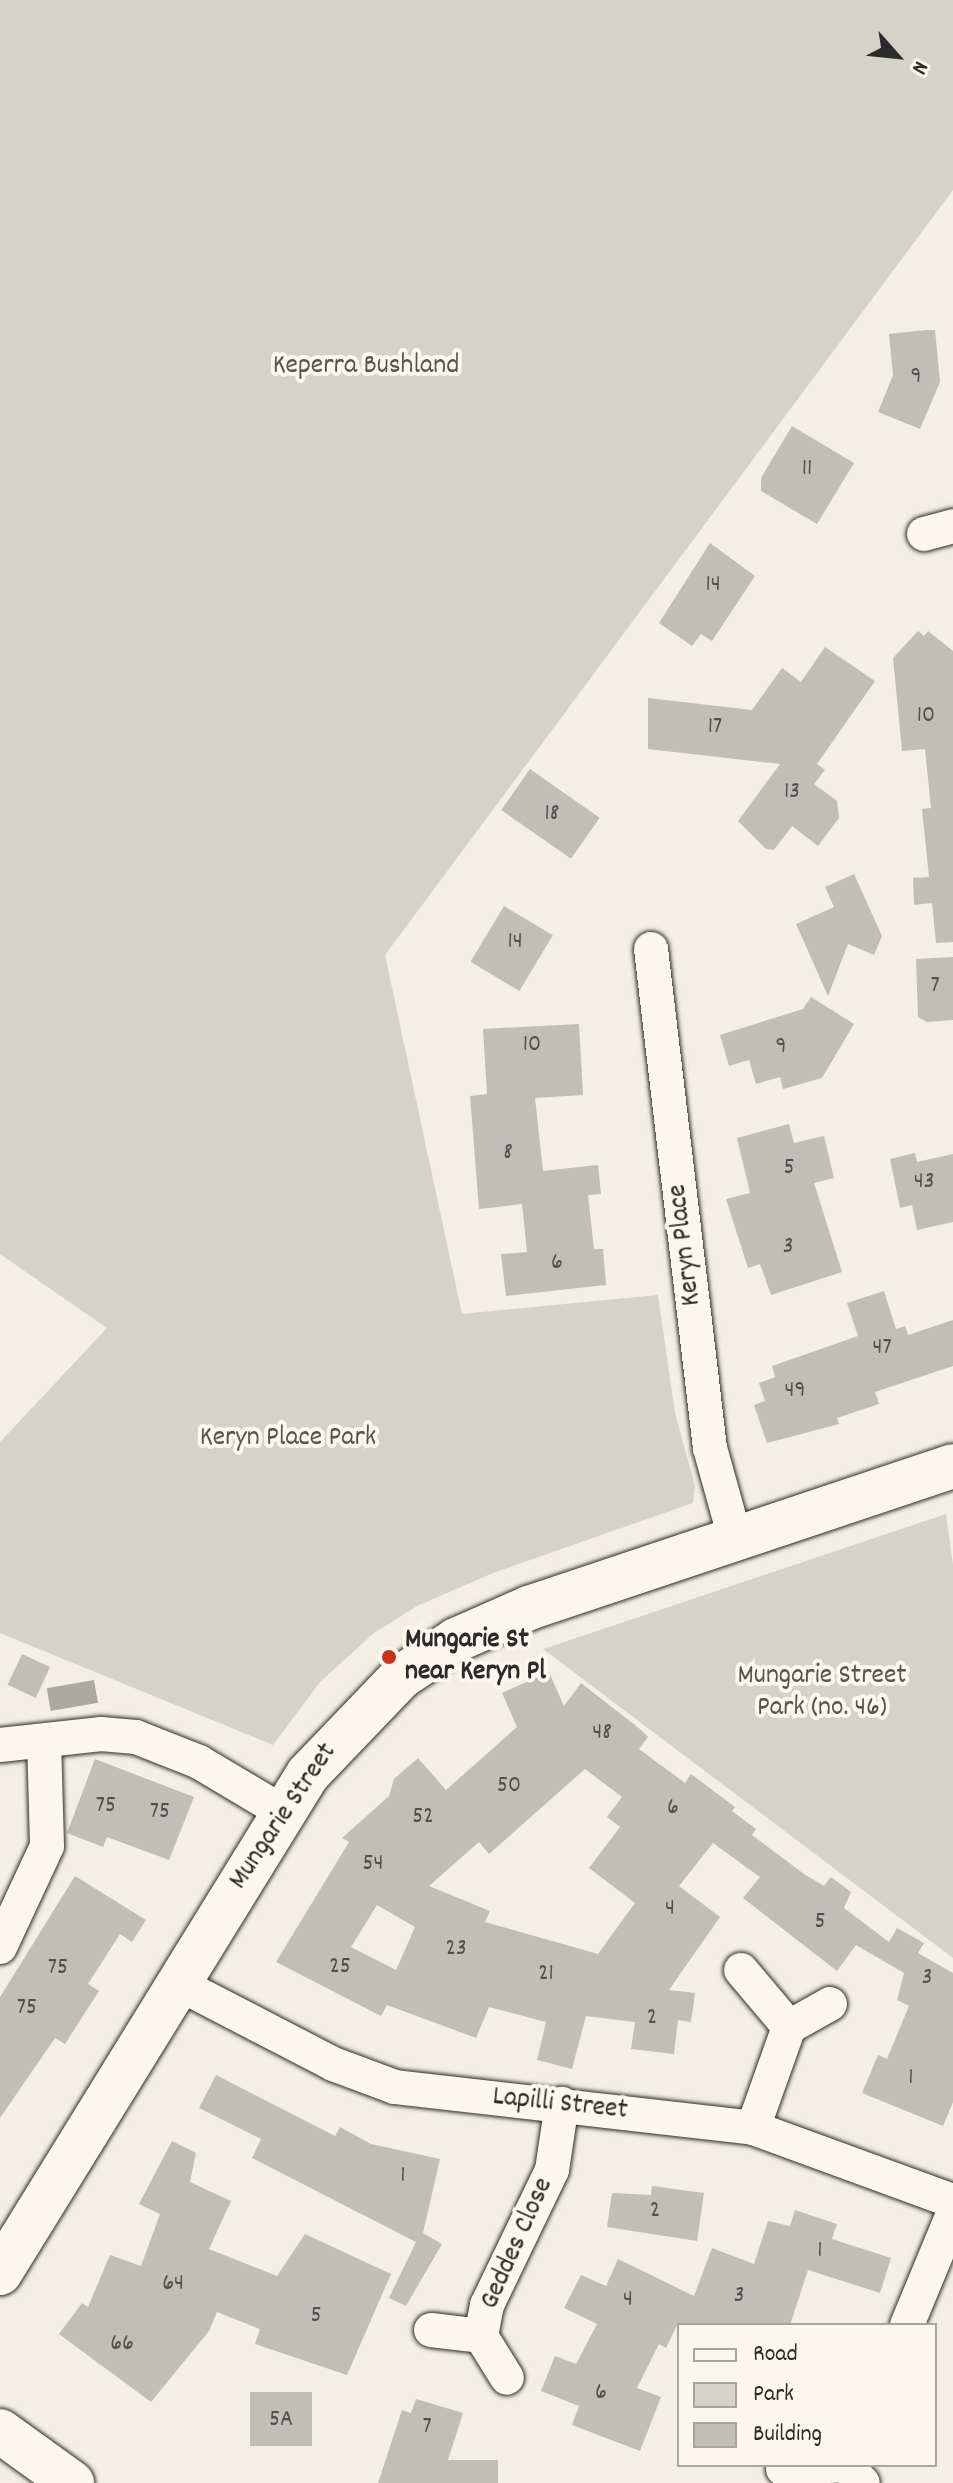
<!DOCTYPE html>
<html>
<head>
<meta charset="utf-8">
<style>
  body { margin:0 }
  #map { position:relative; width:953px; height:2483px; overflow:hidden; background:#f3efe4; font-family:Dekko,sans-serif }
  div>[style] { position:absolute }
  .green>* { inset:0; background:#d5d2c9 }
  .water>* { inset:0; background:#aca9a2; transform-origin:0 0 }
  .building>* { inset:0; background:#c0beb6; transform-origin:0 0 }
  .roads { filter:drop-shadow(0 0 2px #2b2b2b) drop-shadow(0 0 2px #2b2b2b) }
  .street>* { height:34px; margin:-17px; padding:0 17px; transform-origin:17px; border-radius:17px; background:#fbf7ec }
  .secondary>* { height:44px; margin:-22px; padding:0 22px; transform-origin:22px; border-radius:22px; background:#fbf7ec }
  .primary>* { height:44px; margin:-22px; padding:0 22px; transform-origin:22px; border-radius:22px; background:#fbf7ec }
  .dots>* { width:22px; height:22px; translate:-50% -50%; box-sizing:border-box; border:4px solid #fbf7ec; border-radius:50% }
  span { translate:-50% -50%; white-space:nowrap; text-align:center; line-height:1.15; -webkit-text-stroke:8px #fbf7ec; paint-order:stroke }
  .number-label { font-size:24px; color:#50504e }
  .number-label span { -webkit-text-stroke-width:0 }
  .park-label { font-size:28px; color:#565552 }
  .street-label { font-size:28px; color:#2b2b2b }
  .poi-label { font-size:28px; color:#2b2b2b; font-weight:700 }
  .left { translate:0 -50%; text-align:left }
  .legend { position:absolute; left:677px; top:2323px; width:260px; height:144px; box-sizing:border-box; background:#fbf7ec; border:2px solid #a8a59f; margin:0; padding:10px 14px; list-style:none; font-size:24px; color:#2b2b2b }
  .legend li { display:flex; align-items:center; gap:16px; height:40px }
  .legend b { width:40px; border:2px solid #a8a59f }
  .north { position:absolute; left:857px; top:16px; width:80px; height:80px; -webkit-text-stroke:6px #fbf7ec; paint-order:stroke; rotate:117deg; font-size:22px; font-weight:700; line-height:32px; text-align:center; color:#2b2b2b }
  .north::after { content:''; display:block; margin:auto; width:28px; height:36px; background:#2b2b2b; clip-path:polygon(50% 0,100% 100%,50% 72%,0 100%) }
</style>
</head>
<body>
<div id="map">
  <div class="green">
    <i style="clip-path:polygon(0 0,953px 0,953px 190px,385px 955px,462px 1314px,658px 1295px,675px 1413px,695px 1486px,693px 1503px,493px 1573px,417px 1606px,374px 1633px,320px 1682px,273px 1745px,0 1633px,0 1442px,107px 1328px,0 1254px)"></i>
    <i style="clip-path:polygon(946px 1514px,953px 1565px,953px 1958px,543px 1649px)"></i>
  </div>
  <div class="water">
    <i style="left:94px;top:1680px;width:23px;height:48px;rotate:80deg"></i>
  </div>
  <div class="building">
    <i style="clip-path:polygon(926px 330px,935px 330px,940px 382px,920px 429px,878px 412px,893px 375px,889px 334px)"></i>
    <i style="clip-path:polygon(792px 426px,854px 463px,817px 524px,761px 491px,761px 478px)"></i>
    <i style="clip-path:polygon(710px 543px,755px 576px,712px 641px,701px 634px,692px 646px,659px 623px)"></i>
    <i style="clip-path:polygon(918px 631px,924px 636px,928px 631px,953px 651px,953px 942px,936px 943px,932px 903px,914px 905px,913px 878px,929px 877px,922px 809px,931px 808px,925px 749px,902px 751px,893px 658px)"></i>
    <i style="clip-path:polygon(825px 647px,875px 681px,817px 764px,825px 770px,814px 784px,837px 801px,839px 818px,818px 846px,792px 826px,774px 850px,766px 849px,738px 821px,780px 764px,648px 749px,648px 698px,752px 710px,782px 668px,801px 682px)"></i>
    <i style="left:530px;top:769px;width:85px;height:50px;rotate:35deg"></i>
    <i style="clip-path:polygon(854px 874px,882px 936px,874px 955px,848px 944px,828px 996px,796px 924px,834px 907px,825px 887px)"></i>
    <i style="left:504px;top:906px;width:57px;height:65px;rotate:31deg"></i>
    <i style="clip-path:polygon(953px 957px,953px 1020px,927px 1022px,918px 1017px,916px 959px)"></i>
    <i style="clip-path:polygon(811px 997px,854px 1024px,822px 1078px,783px 1089px,780px 1077px,756px 1084px,749px 1060px,729px 1066px,720px 1035px,803px 1009px)"></i>
    <i style="clip-path:polygon(579px 1024px,583px 1095px,535px 1098px,543px 1171px,598px 1165px,601px 1194px,588px 1195px,594px 1249px,603px 1249px,606px 1285px,506px 1296px,501px 1254px,527px 1252px,522px 1204px,479px 1209px,470px 1096px,487px 1094px,483px 1029px)"></i>
    <i style="clip-path:polygon(789px 1124px,794px 1143px,824px 1136px,834px 1178px,814px 1183px,842px 1272px,771px 1295px,760px 1264px,748px 1268px,726px 1199px,750px 1193px,737px 1138px)"></i>
    <i style="clip-path:polygon(915px 1153px,917px 1162px,953px 1154px,953px 1222px,917px 1230px,912px 1205px,900px 1208px,890px 1159px)"></i>
    <i style="clip-path:polygon(884px 1291px,896px 1329px,905px 1326px,908px 1335px,953px 1320px,953px 1366px,875px 1392px,879px 1404px,837px 1418px,839px 1424px,767px 1443px,754px 1405px,765px 1401px,759px 1383px,775px 1377px,772px 1366px,858px 1336px,847px 1303px)"></i>
    <i style="left:22px;top:1654px;width:31px;height:34px;rotate:25deg"></i>
    <i style="clip-path:polygon(evenodd,549px 1672px,564px 1706px,581px 1683px,640px 1729px,648px 1737px,639px 1749px,685px 1783px,691px 1774px,735px 1807px,732px 1811px,756px 1829px,752px 1835px,804px 1874px,824px 1886px,831px 1877px,851px 1892px,844px 1908px,889px 1942px,897px 1928px,924px 1943px,918px 1953px,953px 1973px,953px 2102px,943px 2126px,862px 2093px,878px 2055px,887px 2059px,909px 2006px,897px 2000px,904px 1973px,856px 1945px,837px 1971px,743px 1898px,760px 1877px,713px 1843px,679px 1886px,720px 1917px,669px 1990px,695px 1993px,691px 2022px,678px 2020px,674px 2054px,631px 2049px,635px 2022px,586px 2016px,572px 2069px,537px 2060px,546px 2022px,489px 2007px,476px 2038px,387px 2005px,381px 2016px,276px 1962px,349px 1842px,342px 1838px,389px 1796px,394px 1779px,418px 1758px,446px 1790px,517px 1727px,502px 1693px,549px 1672px,585px 1769px,622px 1797px,607px 1817px,620px 1827px,589px 1868px,635px 1903px,598px 1954px,485px 1922px,490px 1911px,429px 1886px,479px 1842px,489px 1854px,585px 1769px,549px 1672px,377px 1905px,415px 1927px,396px 1970px,351px 1947px,377px 1905px)"></i>
    <i style="clip-path:polygon(95px 1759px,194px 1797px,169px 1860px,107px 1837px,103px 1847px,67px 1833px)"></i>
    <i style="clip-path:polygon(75px 1876px,146px 1920px,132px 1942px,120px 1934px,88px 1984px,99px 1991px,65px 2044px,55px 2038px,0 2118px,0 1997px)"></i>
    <i style="clip-path:polygon(216px 2075px,335px 2136px,340px 2127px,371px 2144px,440px 2159px,423px 2233px,442px 2244px,406px 2306px,389px 2298px,416px 2242px,252px 2158px,261px 2139px,199px 2108px)"></i>
    <i style="clip-path:polygon(172px 2141px,196px 2153px,190px 2182px,231px 2201px,209px 2249px,277px 2276px,305px 2234px,391px 2274px,347px 2375px,255px 2344px,260px 2329px,217px 2312px,209px 2331px,151px 2402px,59px 2334px,82px 2303px,88px 2307px,110px 2255px,141px 2266px,160px 2214px,139px 2204px)"></i>
    <i style="clip-path:polygon(652px 2186px,704px 2193px,697px 2241px,607px 2227px,612px 2193px,651px 2195px)"></i>
    <i style="clip-path:polygon(795px 2210px,837px 2224px,832px 2239px,891px 2258px,880px 2293px,808px 2270px,790px 2325px,677px 2325px,666px 2348px,659px 2344px,637px 2388px,661px 2397px,640px 2451px,572px 2425px,579px 2406px,541px 2391px,555px 2356px,576px 2364px,597px 2324px,564px 2308px,581px 2275px,606px 2286px,618px 2259px,694px 2296px,712px 2248px,754px 2264px,768px 2221px,790px 2226px)"></i>
    <i style="left:312px;top:2392px;width:54px;height:62px;rotate:90deg"></i>
    <i style="clip-path:polygon(416px 2399px,463px 2413px,448px 2460px,498px 2460px,498px 2483px,378px 2483px,402px 2410px,411px 2413px)"></i>
  </div>
  <div class="roads">
    <div class="street">
      <i style="left:924px;top:534px;width:30px;rotate:-15deg"></i>
      <i style="left:651px;top:949px;width:502px;rotate:83.26deg"></i>
      <i style="left:710px;top:1448px;width:93px;rotate:74.5deg"></i>
      <i style="left:0;top:1745px;width:102px;rotate:-6.2deg"></i>
      <i style="left:101px;top:1734px;width:35px;rotate:5deg"></i>
      <i style="left:136px;top:1737px;width:68px;rotate:21.6deg"></i>
      <i style="left:199px;top:1762px;width:98px;rotate:30.8deg"></i>
      <i style="left:0;top:1947px;width:111px;rotate:-65deg"></i>
      <i style="left:47px;top:1846px;width:105px;rotate:-91.6deg"></i>
      <i style="left:741px;top:1970px;width:75px;rotate:49.9deg"></i>
      <i style="left:177px;top:1983px;width:176px;rotate:27.4deg"></i>
      <i style="left:333px;top:2064px;width:66px;rotate:20.4deg"></i>
      <i style="left:395px;top:2087px;width:360px;rotate:6.5deg"></i>
      <i style="left:753px;top:2128px;width:213px;rotate:20.1deg"></i>
      <i style="left:753px;top:2128px;width:107px;rotate:-70.4deg"></i>
      <i style="left:789px;top:2027px;width:47px;rotate:-29.3deg"></i>
      <i style="left:907px;top:2325px;width:120px;rotate:-67.5deg"></i>
      <i style="left:431px;top:2330px;width:50px;rotate:6.8deg"></i>
      <i style="left:481px;top:2336px;width:49px;rotate:58.2deg"></i>
      <i style="left:481px;top:2336px;width:32px;rotate:-79deg"></i>
      <i style="left:487px;top:2305px;width:150px;rotate:-64.3deg"></i>
      <i style="left:552px;top:2170px;width:67px;rotate:-81.4deg"></i>
      <i style="left:783px;top:2469px;width:62px;rotate:-3.7deg"></i>
      <i style="left:845px;top:2465px;width:25px;rotate:45deg"></i>
    </div>
    <div class="secondary">
      <i style="left:0;top:2273px;width:586px;rotate:-58.32deg"></i>
      <i style="left:308px;top:1774px;width:134px;rotate:-46.2deg"></i>
      <i style="left:401px;top:1677px;width:66px;rotate:-33.9deg"></i>
      <i style="left:456px;top:1640px;width:80px;rotate:-23.7deg"></i>
      <i style="left:529px;top:1608px;width:447px;rotate:-18.5deg"></i>
    </div>
    <div class="primary">
      <i style="left:0;top:2431px;width:89px;rotate:35.8deg"></i>
    </div>
  </div>
  <div class="dots">
    <i style="left:389px;top:1657px;background:#c8321e"></i>
  </div>
  <div class="number-label">
    <span style="left:916px;top:378px">9</span>
    <span style="left:807px;top:470px">11</span>
    <span style="left:713px;top:586px">14</span>
    <span style="left:926px;top:717px">10</span>
    <span style="left:715px;top:728px">17</span>
    <span style="left:792px;top:793px">13</span>
    <span style="left:552px;top:815px">18</span>
    <span style="left:515px;top:943px">14</span>
    <span style="left:935px;top:987px">7</span>
    <span style="left:532px;top:1046px">10</span>
    <span style="left:781px;top:1048px">9</span>
    <span style="left:508px;top:1154px">8</span>
    <span style="left:789px;top:1169px">5</span>
    <span style="left:924px;top:1183px">43</span>
    <span style="left:788px;top:1248px">3</span>
    <span style="left:557px;top:1264px">6</span>
    <span style="left:882px;top:1349px">47</span>
    <span style="left:795px;top:1392px">49</span>
    <span style="left:602px;top:1734px">48</span>
    <span style="left:509px;top:1787px">50</span>
    <span style="left:106px;top:1807px">75</span>
    <span style="left:673px;top:1809px">6</span>
    <span style="left:160px;top:1813px">75</span>
    <span style="left:423px;top:1818px">52</span>
    <span style="left:373px;top:1865px">54</span>
    <span style="left:670px;top:1910px">4</span>
    <span style="left:820px;top:1923px">5</span>
    <span style="left:456px;top:1950px">23</span>
    <span style="left:340px;top:1968px">25</span>
    <span style="left:58px;top:1969px">75</span>
    <span style="left:546px;top:1975px">21</span>
    <span style="left:927px;top:1979px">3</span>
    <span style="left:27px;top:2009px">75</span>
    <span style="left:652px;top:2019px">2</span>
    <span style="left:911px;top:2079px">1</span>
    <span style="left:403px;top:2177px">1</span>
    <span style="left:655px;top:2212px">2</span>
    <span style="left:820px;top:2252px">1</span>
    <span style="left:173px;top:2285px">64</span>
    <span style="left:739px;top:2297px">3</span>
    <span style="left:628px;top:2301px">4</span>
    <span style="left:316px;top:2317px">5</span>
    <span style="left:122px;top:2345px">66</span>
    <span style="left:601px;top:2394px">6</span>
    <span style="left:281px;top:2421px">5A</span>
    <span style="left:427px;top:2428px">7</span>
  </div>
  <div class="park-label">
    <span style="left:366px;top:367px">Keperra Bushland</span>
    <span style="left:288px;top:1439px">Keryn Place Park</span>
    <span style="left:822px;top:1693px">Mungarie Street<br>Park (no. 46)</span>
  </div>
  <div class="street-label">
    <span style="left:686px;top:1245px;rotate:-97deg">Keryn Place</span>
    <span style="left:284px;top:1817px;rotate:-56deg">Mungarie Street</span>
    <span style="left:560px;top:2105px;rotate:6deg">Lapilli Street</span>
    <span style="left:518px;top:2244px;rotate:-66deg">Geddes Close</span>
  </div>
  <div class="poi-label">
    <span class="left" style="left:405px;top:1657px">Mungarie St<br>near Keryn Pl</span>
  </div>
  <ul class="legend">
  <li><b style="height:10px;background:#fbf7ec"></b>Road</li>
  <li><b style="height:22px;background:#d5d2c9"></b>Park</li>
  <li><b style="height:22px;background:#c0beb6"></b>Building</li>
  </ul>
  <div class="north">N</div>
</div>
</body>
</html>
